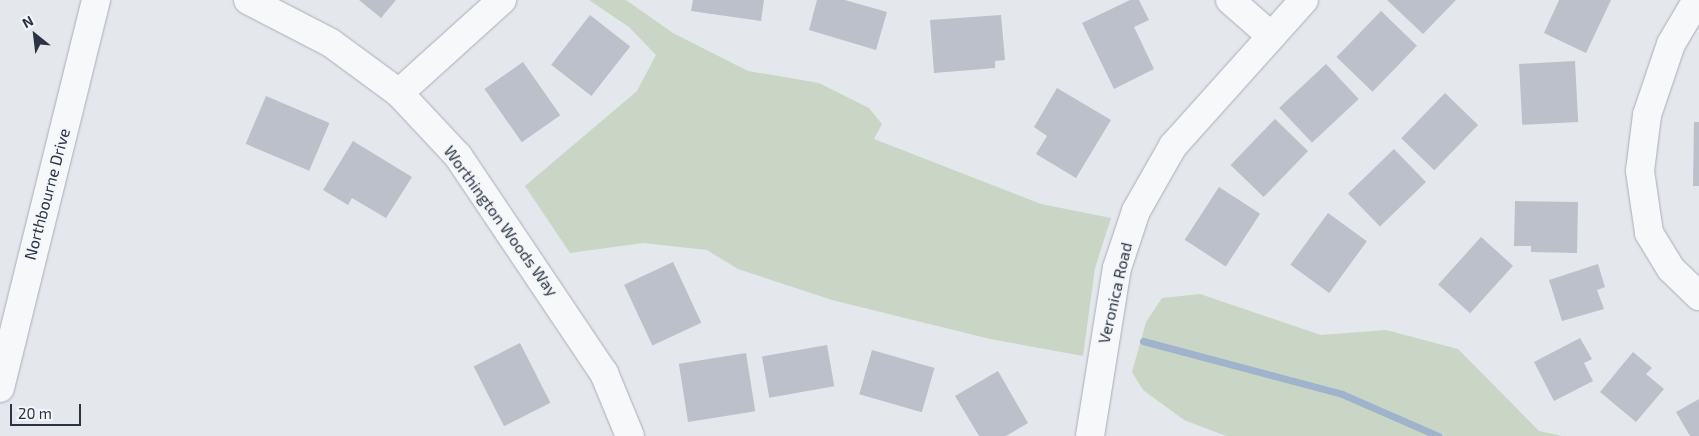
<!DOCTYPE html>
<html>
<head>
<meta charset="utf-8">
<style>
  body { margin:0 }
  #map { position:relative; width:1699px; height:436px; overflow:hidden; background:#e4e7ec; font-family:"Exo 2",sans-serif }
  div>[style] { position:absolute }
  .green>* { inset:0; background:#c9d6c5 }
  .stream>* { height:7px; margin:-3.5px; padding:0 3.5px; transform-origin:3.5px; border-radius:3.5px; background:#9fb4cc }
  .building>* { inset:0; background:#bbc0ca; transform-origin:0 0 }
  .roads { filter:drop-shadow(0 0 1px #a9aeb7) drop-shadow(0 0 1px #a9aeb7) }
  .minor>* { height:28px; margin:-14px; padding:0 14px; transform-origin:14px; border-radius:14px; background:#f7f8fa }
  span { translate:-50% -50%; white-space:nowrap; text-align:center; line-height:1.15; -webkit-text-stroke:4px #f4f6f9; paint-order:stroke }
  .street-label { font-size:16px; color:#2b3445 }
  .north { position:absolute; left:10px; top:10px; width:50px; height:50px; -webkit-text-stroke:4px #f4f6f9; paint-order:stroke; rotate:331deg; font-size:14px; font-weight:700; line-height:20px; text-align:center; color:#2b3445 }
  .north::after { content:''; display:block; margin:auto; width:18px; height:22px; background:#2b3445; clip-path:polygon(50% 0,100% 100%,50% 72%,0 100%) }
  .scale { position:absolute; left:10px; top:404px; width:71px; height:22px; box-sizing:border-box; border:2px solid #2b3445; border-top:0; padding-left:6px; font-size:15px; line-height:18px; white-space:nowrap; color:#2b3445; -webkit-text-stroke:4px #f4f6f9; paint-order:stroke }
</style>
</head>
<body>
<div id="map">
  <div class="green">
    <i style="clip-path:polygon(589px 0,626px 0,673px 33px,748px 71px,819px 83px,869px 108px,882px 124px,874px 139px,1041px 204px,1111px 218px,1095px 268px,1083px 356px,990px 339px,832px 300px,738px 269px,707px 250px,643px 243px,570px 253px,525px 186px,637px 91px,656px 55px,629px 27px)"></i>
    <i style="clip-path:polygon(1200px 294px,1321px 335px,1386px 330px,1458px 349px,1539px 431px,1562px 436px,1226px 436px,1184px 420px,1143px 390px,1132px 372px,1146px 322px,1162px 298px)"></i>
  </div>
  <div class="stream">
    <i style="left:1143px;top:341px;width:206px;rotate:14.9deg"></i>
    <i style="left:1342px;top:394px;width:105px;rotate:23.6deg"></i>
  </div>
  <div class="building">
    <i style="clip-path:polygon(359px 0,396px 0,381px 18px)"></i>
    <i style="clip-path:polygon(693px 0,764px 0,761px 21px,691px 11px)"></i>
    <i style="clip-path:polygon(817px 0,845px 0,887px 12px,876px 50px,809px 30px)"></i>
    <i style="clip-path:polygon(1130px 0,1139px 0,1149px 20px,1134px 27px,1154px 69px,1114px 89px,1082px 23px)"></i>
    <i style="clip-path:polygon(1387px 0,1456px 0,1423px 34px)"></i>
    <i style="clip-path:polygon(1559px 0,1611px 0,1586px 53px,1544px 33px)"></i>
    <i style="left:1381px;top:11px;width:50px;height:64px;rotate:44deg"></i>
    <i style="left:590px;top:15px;width:51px;height:63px;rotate:38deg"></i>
    <i style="clip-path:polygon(1001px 15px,1005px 60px,995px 61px,995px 68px,934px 73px,930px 20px)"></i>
    <i style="left:1575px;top:61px;width:61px;height:56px;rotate:87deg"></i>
    <i style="left:523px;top:62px;width:65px;height:47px;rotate:55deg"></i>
    <i style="left:1326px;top:64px;width:48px;height:64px;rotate:47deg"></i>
    <i style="clip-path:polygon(1057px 88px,1111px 120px,1076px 178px,1036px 154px,1047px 136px,1034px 127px)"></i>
    <i style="left:1445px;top:93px;width:46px;height:63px;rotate:44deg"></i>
    <i style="left:266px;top:96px;width:69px;height:52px;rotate:23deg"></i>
    <i style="left:1275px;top:119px;width:46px;height:64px;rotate:44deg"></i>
    <i style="clip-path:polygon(1694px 122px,1699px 122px,1699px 186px,1693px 186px)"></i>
    <i style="clip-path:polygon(353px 141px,412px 177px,386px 218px,352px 198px,348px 205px,323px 190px)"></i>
    <i style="left:1394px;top:149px;width:46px;height:64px;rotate:46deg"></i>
    <i style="left:1219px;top:187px;width:49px;height:63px;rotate:33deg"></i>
    <i style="clip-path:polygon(1515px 201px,1578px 202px,1577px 253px,1531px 252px,1531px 246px,1514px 246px)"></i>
    <i style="left:1328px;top:213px;width:48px;height:64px;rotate:36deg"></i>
    <i style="left:1481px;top:237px;width:43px;height:64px;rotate:42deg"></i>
    <i style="left:673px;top:262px;width:67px;height:54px;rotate:65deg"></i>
    <i style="clip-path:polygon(1598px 264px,1605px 287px,1597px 290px,1604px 309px,1562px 321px,1549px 280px)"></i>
    <i style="clip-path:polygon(1580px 338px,1592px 359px,1584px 363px,1593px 381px,1554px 401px,1534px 362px)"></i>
    <i style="left:520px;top:343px;width:67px;height:52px;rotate:63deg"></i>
    <i style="left:827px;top:345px;width:42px;height:66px;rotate:80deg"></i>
    <i style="left:872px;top:350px;width:65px;height:46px;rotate:16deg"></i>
    <i style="clip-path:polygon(1633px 352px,1652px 368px,1646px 374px,1664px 389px,1636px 422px,1600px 392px)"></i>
    <i style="left:746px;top:353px;width:59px;height:68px;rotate:81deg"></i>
    <i style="clip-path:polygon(998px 371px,1028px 423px,1006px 436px,979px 436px,955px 396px)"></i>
    <i style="clip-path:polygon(1699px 399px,1699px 436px,1690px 436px,1676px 412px)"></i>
  </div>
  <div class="roads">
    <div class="minor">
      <i style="left:248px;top:0;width:93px;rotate:27.4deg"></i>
      <i style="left:331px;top:43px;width:84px;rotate:36.3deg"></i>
      <i style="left:399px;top:93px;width:86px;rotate:46.9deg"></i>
      <i style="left:458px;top:156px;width:262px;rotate:56.1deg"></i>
      <i style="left:604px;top:373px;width:68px;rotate:67.6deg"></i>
      <i style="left:1230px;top:0;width:55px;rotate:41.3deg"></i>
      <i style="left:1697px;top:0;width:51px;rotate:120.6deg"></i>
      <i style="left:1671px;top:44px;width:75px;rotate:108.7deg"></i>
      <i style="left:1647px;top:115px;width:56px;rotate:97.1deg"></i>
      <i style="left:1640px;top:171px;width:63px;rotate:81.7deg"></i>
      <i style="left:1649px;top:233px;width:42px;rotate:58.6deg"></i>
      <i style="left:1671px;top:269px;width:39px;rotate:44deg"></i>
      <i style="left:399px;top:93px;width:139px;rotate:-42.1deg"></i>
      <i style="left:0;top:388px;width:400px;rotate:-76.1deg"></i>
      <i style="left:1090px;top:436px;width:170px;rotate:-80.9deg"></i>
      <i style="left:1117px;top:268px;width:60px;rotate:-71.6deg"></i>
      <i style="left:1136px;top:211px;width:75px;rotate:-60.4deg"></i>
      <i style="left:1173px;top:146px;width:196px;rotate:-48.1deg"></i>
    </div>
  </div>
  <div class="street-label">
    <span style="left:47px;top:194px;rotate:-75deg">Northbourne Drive</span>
    <span style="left:501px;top:221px;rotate:54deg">Worthington Woods Way</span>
    <span style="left:1115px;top:293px;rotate:-77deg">Veronica Road</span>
  </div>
  <div class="north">N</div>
  <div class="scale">20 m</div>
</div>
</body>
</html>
